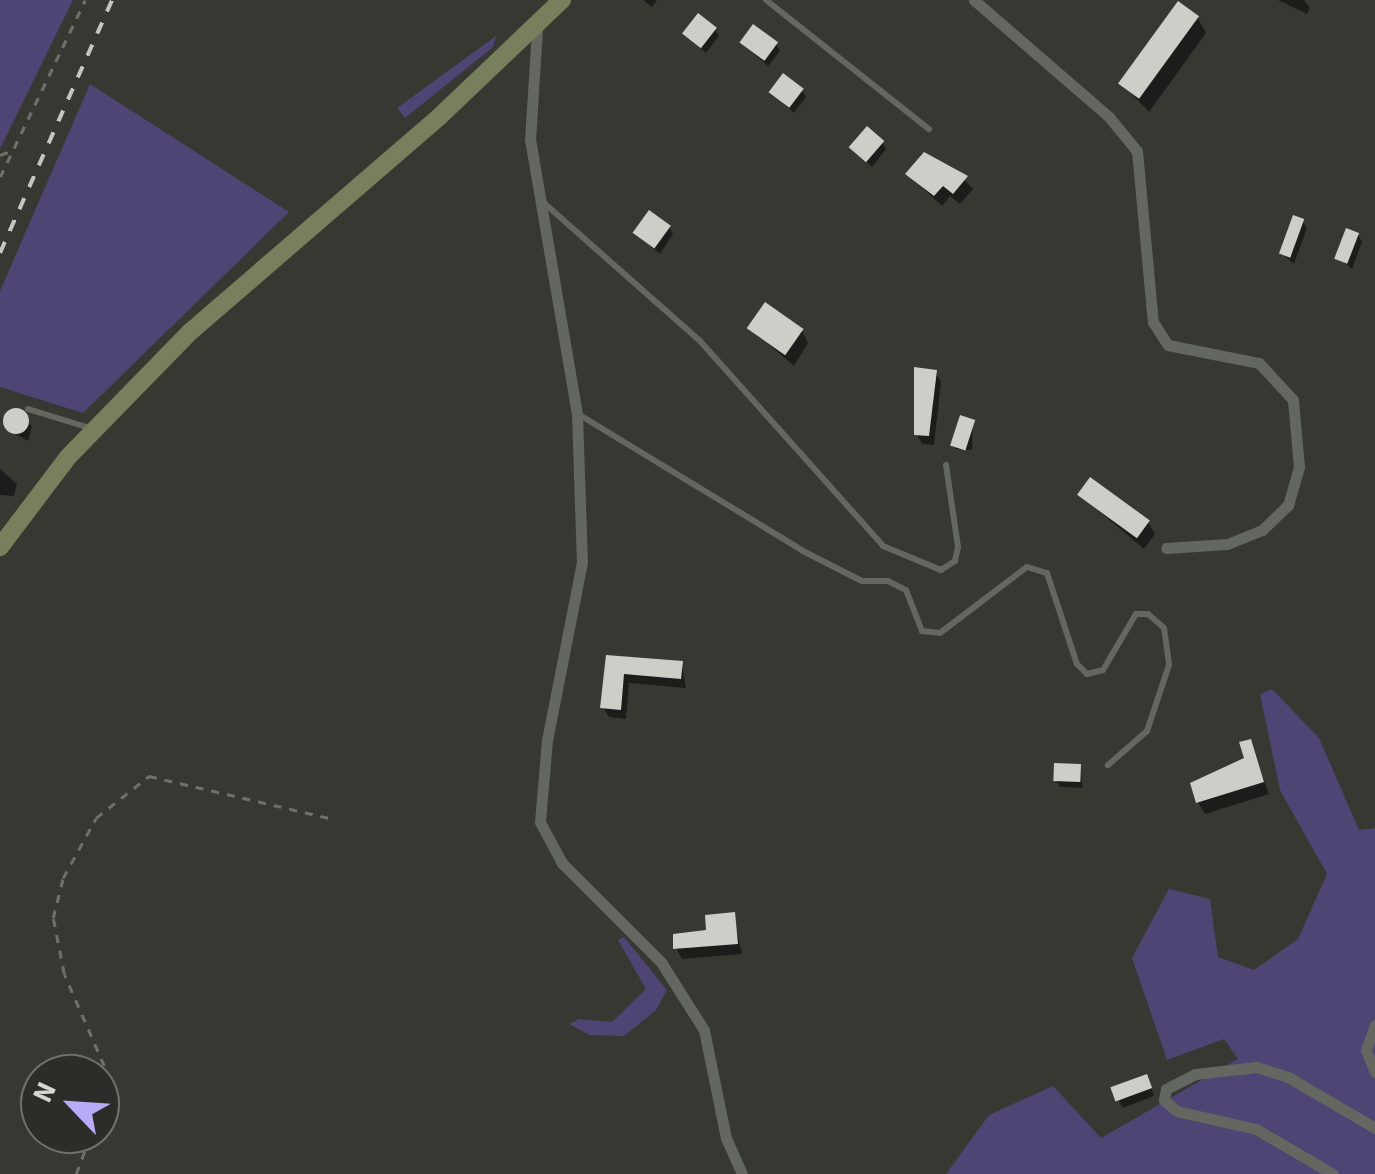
<!DOCTYPE html>
<html>
<head>
<meta charset="utf-8">
<style>
  body { margin:0 }
  #map { position:relative; width:1375px; height:1174px; overflow:hidden; background:#363831; font-family:"Source Sans 3",sans-serif }
  div>[style] { position:absolute }
  .green>* { inset:0; background:#4f4574 }
  .shadow>* { inset:0; background:#0007 }
  .building>* { inset:0; background:#cccec7; transform-origin:0 0 }
  .round { border-radius:50% }
  .path>* { height:2.5px; margin-top:-1.25px; transform-origin:0; background:repeating-linear-gradient(90deg,#6f706a 0 8px,transparent 0 16px) }
  .lane>* { height:6px; margin:-3px; padding:0 3px; transform-origin:3px; border-radius:3px; background:#646660 }
  .street>* { height:11px; margin:-5.5px; padding:0 5.5px; transform-origin:5.5px; border-radius:5.5px; background:#646660 }
  .secondary>* { height:18px; margin:-9px; padding:0 9px; transform-origin:9px; border-radius:9px; background:#787f5c }
  .rail>* { height:4px; margin-top:-2px; transform-origin:0; background:repeating-linear-gradient(90deg,#c5c6c2 0 12px,transparent 0 24px) }
  span { translate:-50% -50%; white-space:nowrap; text-align:center; line-height:1.15; -webkit-text-stroke:10px #2c2d28; paint-order:stroke }
  .north { position:absolute; left:20px; top:1054px; width:100px; height:100px; box-sizing:border-box; background:#2c2d28; border:2px solid #70716c; border-radius:50%; rotate:295deg; font-size:28px; font-weight:700; line-height:40px; text-align:center; color:#d6d7d3 }
  .north::after { content:''; display:block; margin:auto; width:35px; height:45px; background:#b9abf7; clip-path:polygon(50% 0,100% 100%,50% 72%,0 100%) }
</style>
</head>
<body>
<div id="map">
  <div class="green">
    <i style="clip-path:polygon(0 0,73px 0,1px 147px,0 147px)"></i>
    <i style="clip-path:polygon(496px 36px,493px 47px,405px 118px,397px 108px)"></i>
    <i style="clip-path:polygon(90px 84px,289px 212px,83px 413px,0 387px,0 291px)"></i>
    <i style="clip-path:polygon(1272px 689px,1319px 738px,1359px 830px,1375px 828px,1375px 1174px,946px 1174px,989px 1115px,1053px 1086px,1101px 1138px,1238px 1059px,1224px 1039px,1167px 1060px,1132px 958px,1169px 889px,1210px 899px,1218px 957px,1254px 970px,1298px 939px,1327px 874px,1280px 790px,1260px 694px)"></i>
    <i style="clip-path:polygon(624px 937px,667px 990px,656px 1010px,624px 1036px,590px 1035px,569px 1024px,579px 1019px,612px 1022px,646px 989px,618px 940px)"></i>
  </div>
  <div class="shadow">
    <i style="clip-path:polygon(643px 0,657px 0,652px 7px)"></i>
    <i style="clip-path:polygon(1278px 0,1304px 0,1310px 8px,1307px 14px)"></i>
    <i style="clip-path:polygon(1197px 17px,1206px 33px,1149px 112px,1121px 83px)"></i>
    <i style="clip-path:polygon(715px 29px,719px 36px,706px 53px,686px 34px)"></i>
    <i style="clip-path:polygon(742px 43px,776px 44px,780px 51px,768px 66px)"></i>
    <i style="clip-path:polygon(802px 90px,806px 97px,794px 113px,771px 92px)"></i>
    <i style="clip-path:polygon(882px 142px,886px 149px,872px 167px,853px 148px)"></i>
    <i style="clip-path:polygon(951px 166px,973px 189px,960px 204px,950px 196px,942px 206px,908px 175px,946px 172px)"></i>
    <i style="clip-path:polygon(1302px 221px,1307px 228px,1294px 264px,1282px 254px)"></i>
    <i style="clip-path:polygon(669px 227px,673px 234px,660px 254px,636px 233px)"></i>
    <i style="clip-path:polygon(1358px 235px,1362px 242px,1352px 269px,1339px 258px)"></i>
    <i style="clip-path:polygon(752px 330px,802px 331px,808px 343px,794px 366px)"></i>
    <i style="clip-path:polygon(935px 372px,941px 382px,934px 445px,922px 444px,916px 434px)"></i>
    <i style="clip-path:polygon(11px 408px,32px 426px,28px 441px,5px 428px)"></i>
    <i style="clip-path:polygon(973px 422px,972px 450px,956px 449px,954px 446px)"></i>
    <i style="clip-path:polygon(0 469px,17px 484px,14px 496px,0 495px)"></i>
    <i style="clip-path:polygon(1080px 495px,1148px 522px,1155px 534px,1144px 549px)"></i>
    <i style="clip-path:polygon(608px 657px,682px 664px,686px 688px,629px 683px,626px 719px,609px 717px,603px 707px)"></i>
    <i style="clip-path:polygon(1250px 742px,1269px 794px,1205px 814px,1198px 802px,1247px 760px)"></i>
    <i style="clip-path:polygon(1080px 767px,1083px 788px,1060px 787px,1056px 780px)"></i>
    <i style="clip-path:polygon(733px 915px,742px 954px,682px 959px,676px 948px)"></i>
    <i style="clip-path:polygon(1150px 1084px,1154px 1096px,1123px 1108px,1119px 1101px)"></i>
  </div>
  <div class="building">
    <i style="left:1178px;top:1px;width:26px;height:102px;rotate:36deg"></i>
    <i style="left:698px;top:13px;width:24px;height:26px;rotate:38deg"></i>
    <i style="left:753px;top:24px;width:31px;height:23px;rotate:36deg"></i>
    <i style="left:783px;top:73px;width:26px;height:24px;rotate:37deg"></i>
    <i style="left:867px;top:126px;width:23px;height:28px;rotate:41deg"></i>
    <i style="clip-path:polygon(924px 152px,968px 176px,953px 194px,943px 186px,934px 196px,905px 174px)"></i>
    <i style="left:649px;top:210px;width:27px;height:28px;rotate:36deg"></i>
    <i style="left:1293px;top:215px;width:12px;height:41px;rotate:20deg"></i>
    <i style="left:1346px;top:228px;width:14px;height:33px;rotate:21deg"></i>
    <i style="left:765px;top:302px;width:47px;height:32px;rotate:35deg"></i>
    <i style="clip-path:polygon(914px 367px,937px 370px,929px 436px,914px 435px)"></i>
    <i class="round" style="left:3px;top:408px;width:26px;height:26px"></i>
    <i style="left:960px;top:415px;width:16px;height:32px;rotate:18deg"></i>
    <i style="left:1090px;top:477px;width:74px;height:22px;rotate:36deg"></i>
    <i style="clip-path:polygon(606px 655px,683px 661px,681px 679px,624px 674px,621px 710px,600px 708px)"></i>
    <i style="clip-path:polygon(1251px 739px,1264px 782px,1196px 803px,1190px 783px,1244px 758px,1239px 742px)"></i>
    <i style="left:1054px;top:763px;width:27px;height:18px;rotate:2deg"></i>
    <i style="clip-path:polygon(735px 912px,738px 944px,673px 949px,673px 934px,706px 930px,705px 915px)"></i>
    <i style="left:1147px;top:1074px;width:15px;height:39px;rotate:70deg"></i>
  </div>
  <div class="path">
    <i style="left:0;top:155px;width:9px;rotate:-21deg"></i>
    <i style="left:0;top:177px;width:196px;rotate:-64.3deg"></i>
    <i style="left:100px;top:1114px;width:19px;rotate:-65deg"></i>
    <i style="left:108px;top:1097px;width:31px;rotate:-97deg"></i>
    <i style="left:104px;top:1066px;width:100px;rotate:-113.5deg"></i>
    <i style="left:64px;top:974px;width:57px;rotate:-101.1deg"></i>
    <i style="left:53px;top:918px;width:41px;rotate:-76deg"></i>
    <i style="left:63px;top:878px;width:68px;rotate:-61.2deg"></i>
    <i style="left:96px;top:818px;width:68px;rotate:-38.4deg"></i>
    <i style="left:149px;top:776px;width:185px;rotate:13.1deg"></i>
    <i style="left:76px;top:1174px;width:43px;rotate:-69.4deg"></i>
  </div>
  <div class="lane">
    <i style="left:766px;top:0;width:208px;rotate:38.4deg"></i>
    <i style="left:544px;top:203px;width:208px;rotate:41.5deg"></i>
    <i style="left:700px;top:341px;width:275px;rotate:48.2deg"></i>
    <i style="left:883px;top:546px;width:63px;rotate:22.5deg"></i>
    <i style="left:941px;top:570px;width:17px;rotate:-33deg"></i>
    <i style="left:955px;top:561px;width:14px;rotate:-78deg"></i>
    <i style="left:958px;top:547px;width:83px;rotate:-98.3deg"></i>
    <i style="left:28px;top:409px;width:68px;rotate:17.1deg"></i>
    <i style="left:578px;top:414px;width:263px;rotate:31.3deg"></i>
    <i style="left:803px;top:551px;width:66px;rotate:27deg"></i>
    <i style="left:862px;top:581px;width:26px"></i>
    <i style="left:888px;top:581px;width:20px;rotate:27deg"></i>
    <i style="left:906px;top:590px;width:44px;rotate:68.7deg"></i>
    <i style="left:922px;top:631px;width:18px;rotate:6deg"></i>
    <i style="left:940px;top:633px;width:109px;rotate:-37.2deg"></i>
    <i style="left:1027px;top:567px;width:21px;rotate:17deg"></i>
    <i style="left:1047px;top:573px;width:96px;rotate:71.8deg"></i>
    <i style="left:1077px;top:664px;width:14px;rotate:45deg"></i>
    <i style="left:1087px;top:674px;width:16px;rotate:-14deg"></i>
    <i style="left:1103px;top:670px;width:65px;rotate:-59.5deg"></i>
    <i style="left:1136px;top:614px;width:12px"></i>
    <i style="left:1148px;top:614px;width:21px;rotate:41deg"></i>
    <i style="left:1164px;top:628px;width:37px;rotate:82deg"></i>
    <i style="left:1169px;top:665px;width:70px;rotate:108.4deg"></i>
    <i style="left:1147px;top:731px;width:52px;rotate:138.9deg"></i>
  </div>
  <div class="street">
    <i style="left:974px;top:0;width:179px;rotate:40.9deg"></i>
    <i style="left:1109px;top:117px;width:44px;rotate:50.5deg"></i>
    <i style="left:1137px;top:151px;width:172px;rotate:84.7deg"></i>
    <i style="left:1153px;top:322px;width:27px;rotate:57deg"></i>
    <i style="left:1168px;top:345px;width:93px;rotate:11.2deg"></i>
    <i style="left:1259px;top:363px;width:50px;rotate:47.4deg"></i>
    <i style="left:1293px;top:400px;width:67px;rotate:84.9deg"></i>
    <i style="left:1299px;top:467px;width:40px;rotate:106deg"></i>
    <i style="left:1288px;top:505px;width:36px;rotate:136deg"></i>
    <i style="left:1262px;top:530px;width:38px;rotate:158deg"></i>
    <i style="left:1227px;top:544px;width:61px;rotate:176.2deg"></i>
    <i style="left:537px;top:29px;width:110px;rotate:93.6deg"></i>
    <i style="left:530px;top:139px;width:279px;rotate:80.3deg"></i>
    <i style="left:577px;top:414px;width:148px;rotate:88.1deg"></i>
    <i style="left:582px;top:562px;width:181px;rotate:101.1deg"></i>
    <i style="left:547px;top:740px;width:82px;rotate:94.9deg"></i>
    <i style="left:540px;top:822px;width:47px;rotate:61.8deg"></i>
    <i style="left:562px;top:863px;width:140px;rotate:45deg"></i>
    <i style="left:661px;top:962px;width:80px;rotate:57.7deg"></i>
    <i style="left:704px;top:1030px;width:110px;rotate:78.5deg"></i>
    <i style="left:726px;top:1138px;width:39px;rotate:66deg"></i>
    <i style="left:1375px;top:1025px;width:27px;rotate:110deg"></i>
    <i style="left:1366px;top:1050px;width:24px;rotate:68deg"></i>
    <i style="left:1333px;top:1174px;width:89px;rotate:-149.7deg"></i>
    <i style="left:1256px;top:1129px;width:81px;rotate:-167.2deg"></i>
    <i style="left:1177px;top:1111px;width:17px;rotate:-140deg"></i>
    <i style="left:1164px;top:1100px;width:11px;rotate:-80deg"></i>
    <i style="left:1166px;top:1089px;width:33px;rotate:-27deg"></i>
    <i style="left:1195px;top:1074px;width:62px;rotate:-6.4deg"></i>
    <i style="left:1257px;top:1067px;width:33px;rotate:18deg"></i>
    <i style="left:1288px;top:1077px;width:101px;rotate:30.4deg"></i>
  </div>
  <div class="secondary">
    <i style="left:0;top:547px;width:113px;rotate:-52.9deg"></i>
    <i style="left:68px;top:457px;width:175px;rotate:-45.7deg"></i>
    <i style="left:190px;top:332px;width:329px;rotate:-40.8deg"></i>
    <i style="left:439px;top:117px;width:170px;rotate:-43.6deg"></i>
  </div>
  <div class="rail">
    <i style="left:0;top:253px;width:277px;rotate:-66.1deg"></i>
  </div>
  <div class="north">N</div>
</div>
</body>
</html>
